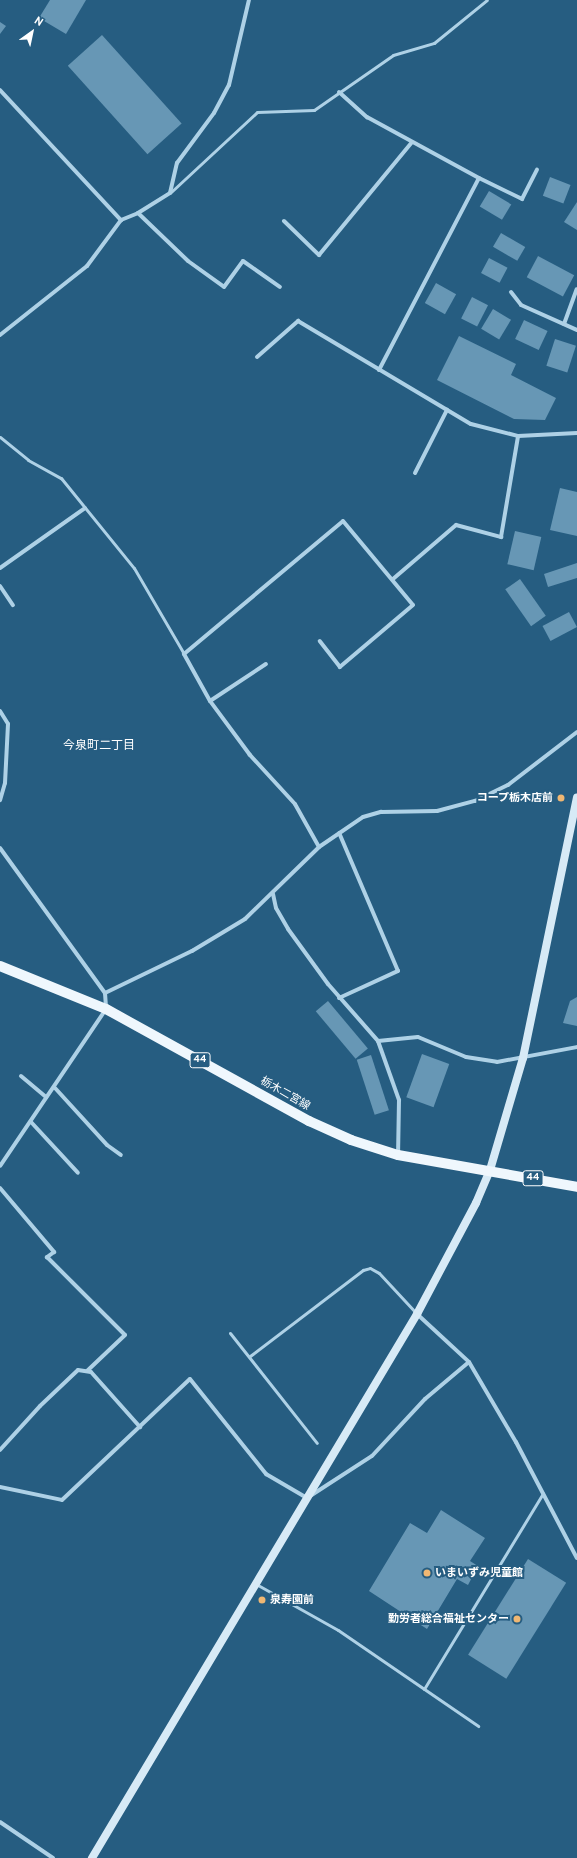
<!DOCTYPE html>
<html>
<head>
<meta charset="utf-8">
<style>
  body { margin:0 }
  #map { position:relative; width:577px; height:1858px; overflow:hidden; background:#265d81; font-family:Overpass,"Noto Sans JP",sans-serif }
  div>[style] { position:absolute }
  .building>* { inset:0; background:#6797b5; transform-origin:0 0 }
  .lane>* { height:3px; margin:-1.5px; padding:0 1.5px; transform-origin:1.5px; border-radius:1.5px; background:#aed1e6 }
  .street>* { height:4px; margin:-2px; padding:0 2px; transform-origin:2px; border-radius:2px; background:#aed1e6 }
  .secondary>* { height:8px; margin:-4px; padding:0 4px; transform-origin:4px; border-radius:4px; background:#d7eaf6 }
  .primary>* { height:10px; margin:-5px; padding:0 5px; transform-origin:5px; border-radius:5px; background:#eff7fd }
  .dots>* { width:11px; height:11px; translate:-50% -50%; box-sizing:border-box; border:2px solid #265d81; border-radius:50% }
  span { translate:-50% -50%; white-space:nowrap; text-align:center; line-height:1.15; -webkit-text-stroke:4px #265d81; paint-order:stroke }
  .shield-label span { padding:1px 3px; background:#265d81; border:1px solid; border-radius:3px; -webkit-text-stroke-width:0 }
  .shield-label { font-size:10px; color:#fff; font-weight:700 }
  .poi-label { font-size:11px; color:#fff; font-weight:700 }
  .right { translate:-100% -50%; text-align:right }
  .left { translate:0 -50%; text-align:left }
  .street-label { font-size:11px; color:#fff }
  .neighbourhood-label { font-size:12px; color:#fff }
  .north { position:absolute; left:12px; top:12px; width:40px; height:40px; -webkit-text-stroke:3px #265d81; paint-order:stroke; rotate:33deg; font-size:11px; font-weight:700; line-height:16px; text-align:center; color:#fff }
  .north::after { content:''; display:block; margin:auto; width:14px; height:18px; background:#fff; clip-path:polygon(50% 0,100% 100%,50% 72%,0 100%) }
</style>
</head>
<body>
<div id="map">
  <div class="building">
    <i style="clip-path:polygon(50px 0,86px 0,66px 34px,39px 18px)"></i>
    <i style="clip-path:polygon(0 22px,6px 26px,0 34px)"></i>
    <i style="left:102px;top:35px;width:119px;height:46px;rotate:48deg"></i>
    <i style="left:550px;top:177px;width:22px;height:20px;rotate:21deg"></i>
    <i style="left:489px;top:191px;width:26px;height:18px;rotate:31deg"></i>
    <i style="clip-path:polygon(577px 202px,577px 230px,564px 222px)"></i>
    <i style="left:501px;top:233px;width:28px;height:16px;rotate:30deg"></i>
    <i style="left:538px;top:256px;width:41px;height:24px;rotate:28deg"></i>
    <i style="left:489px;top:258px;width:21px;height:17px;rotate:28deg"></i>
    <i style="left:436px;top:283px;width:23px;height:23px;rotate:29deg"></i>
    <i style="left:472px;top:297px;width:18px;height:24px;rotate:27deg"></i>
    <i style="left:493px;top:309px;width:21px;height:23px;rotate:31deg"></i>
    <i style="left:524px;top:320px;width:26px;height:21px;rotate:25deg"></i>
    <i style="clip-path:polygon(459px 336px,516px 364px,511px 375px,556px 398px,545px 420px,514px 419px,437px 380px)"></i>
    <i style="left:555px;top:339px;width:22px;height:28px;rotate:18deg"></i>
    <i style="clip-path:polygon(560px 488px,577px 492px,577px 536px,550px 530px)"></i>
    <i style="left:515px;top:531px;width:27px;height:34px;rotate:13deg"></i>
    <i style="clip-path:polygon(577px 563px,577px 578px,548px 587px,544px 574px)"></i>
    <i style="left:520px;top:579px;width:45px;height:18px;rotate:55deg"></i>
    <i style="left:569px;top:612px;width:17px;height:30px;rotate:62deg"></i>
    <i style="clip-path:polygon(577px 997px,577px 1026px,563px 1023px,570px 1001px)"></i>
    <i style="left:328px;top:1001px;width:62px;height:16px;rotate:50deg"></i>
    <i style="left:422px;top:1054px;width:29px;height:46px;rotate:20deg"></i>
    <i style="left:371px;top:1055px;width:58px;height:15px;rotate:72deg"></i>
    <i style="clip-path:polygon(441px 1510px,485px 1538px,470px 1561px,478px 1566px,468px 1585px,457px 1579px,427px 1629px,369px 1591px,410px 1523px,427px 1533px)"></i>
    <i style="left:528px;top:1559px;width:45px;height:113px;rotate:32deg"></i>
  </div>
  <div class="lane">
    <i style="left:171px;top:192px;width:117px;rotate:-42.9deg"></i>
    <i style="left:257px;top:112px;width:57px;rotate:-2deg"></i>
    <i style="left:314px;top:110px;width:96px;rotate:-34.8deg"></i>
    <i style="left:393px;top:55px;width:43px;rotate:-16.3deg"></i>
    <i style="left:434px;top:43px;width:68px;rotate:-39.1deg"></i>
    <i style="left:0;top:437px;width:36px;rotate:39deg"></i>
    <i style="left:28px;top:460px;width:38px;rotate:29deg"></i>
    <i style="left:61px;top:478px;width:116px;rotate:51deg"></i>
    <i style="left:134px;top:568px;width:99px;rotate:59.8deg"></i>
    <i style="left:230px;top:1333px;width:140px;rotate:51.7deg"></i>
    <i style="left:250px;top:1356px;width:142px;rotate:-37.3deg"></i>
    <i style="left:363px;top:1270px;width:7px;rotate:-16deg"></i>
    <i style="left:370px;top:1268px;width:10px;rotate:29deg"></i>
    <i style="left:379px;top:1273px;width:56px;rotate:47.2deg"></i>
    <i style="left:256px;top:1584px;width:94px;rotate:29.3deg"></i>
    <i style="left:338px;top:1630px;width:170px;rotate:34.4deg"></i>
    <i style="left:424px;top:1689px;width:229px;rotate:-58.7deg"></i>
  </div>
  <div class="street">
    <i style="left:0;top:90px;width:178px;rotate:47.1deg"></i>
    <i style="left:339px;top:92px;width:38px;rotate:42deg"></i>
    <i style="left:367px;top:117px;width:128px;rotate:28.6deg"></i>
    <i style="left:138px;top:213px;width:69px;rotate:43.8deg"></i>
    <i style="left:188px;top:261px;width:44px;rotate:35.8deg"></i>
    <i style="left:224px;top:287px;width:32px;rotate:-54deg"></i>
    <i style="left:243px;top:261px;width:45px;rotate:35.1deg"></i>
    <i style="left:284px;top:221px;width:49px;rotate:44.2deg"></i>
    <i style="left:319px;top:255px;width:146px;rotate:-50.5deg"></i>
    <i style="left:511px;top:292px;width:16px;rotate:52deg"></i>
    <i style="left:521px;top:305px;width:61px;rotate:24.1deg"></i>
    <i style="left:564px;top:324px;width:37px;rotate:-70deg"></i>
    <i style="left:0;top:335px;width:111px;rotate:-38.4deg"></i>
    <i style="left:87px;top:266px;width:57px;rotate:-53.5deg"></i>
    <i style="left:121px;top:220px;width:18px;rotate:-22deg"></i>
    <i style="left:138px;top:213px;width:38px;rotate:-32deg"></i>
    <i style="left:170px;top:193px;width:31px;rotate:-77deg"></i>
    <i style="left:177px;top:163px;width:62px;rotate:-53.5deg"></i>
    <i style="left:214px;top:113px;width:32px;rotate:-62deg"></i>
    <i style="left:229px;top:85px;width:87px;rotate:-76.8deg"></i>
    <i style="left:257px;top:357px;width:55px;rotate:-41.3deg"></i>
    <i style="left:298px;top:321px;width:201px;rotate:30.8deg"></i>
    <i style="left:471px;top:424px;width:49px;rotate:14.3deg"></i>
    <i style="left:379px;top:370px;width:216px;rotate:-62.5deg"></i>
    <i style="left:479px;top:178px;width:48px;rotate:26deg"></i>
    <i style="left:522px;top:199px;width:33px;rotate:-63deg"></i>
    <i style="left:415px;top:473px;width:71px;rotate:-63.1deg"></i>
    <i style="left:0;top:568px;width:104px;rotate:-35.2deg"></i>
    <i style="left:393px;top:579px;width:83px;rotate:-40.6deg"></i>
    <i style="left:456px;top:525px;width:47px;rotate:14.9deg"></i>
    <i style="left:501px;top:537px;width:102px;rotate:-80.4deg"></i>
    <i style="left:518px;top:436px;width:59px;rotate:-2.9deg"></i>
    <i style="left:0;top:586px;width:23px;rotate:56deg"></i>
    <i style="left:210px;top:701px;width:67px;rotate:-33.5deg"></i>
    <i style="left:0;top:711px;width:15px;rotate:58deg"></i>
    <i style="left:8px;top:724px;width:59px;rotate:92.9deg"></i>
    <i style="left:5px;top:783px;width:18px;rotate:106deg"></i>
    <i style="left:319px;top:847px;width:53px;rotate:-34.3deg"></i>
    <i style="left:363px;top:817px;width:19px;rotate:-16deg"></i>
    <i style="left:381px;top:812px;width:56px;rotate:-1deg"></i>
    <i style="left:437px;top:811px;width:39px;rotate:-15deg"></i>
    <i style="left:475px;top:801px;width:37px;rotate:-26deg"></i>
    <i style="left:508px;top:785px;width:87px;rotate:-37.5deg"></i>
    <i style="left:0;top:848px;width:179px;rotate:54.1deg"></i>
    <i style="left:105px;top:993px;width:16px;rotate:86deg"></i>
    <i style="left:106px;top:1009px;width:189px;rotate:124deg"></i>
    <i style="left:273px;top:894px;width:14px;rotate:78deg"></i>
    <i style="left:276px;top:908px;width:24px;rotate:60deg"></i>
    <i style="left:288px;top:929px;width:68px;rotate:54deg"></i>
    <i style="left:328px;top:984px;width:76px;rotate:48.7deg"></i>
    <i style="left:378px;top:1041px;width:63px;rotate:70.4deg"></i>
    <i style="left:399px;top:1100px;width:55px;rotate:91deg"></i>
    <i style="left:105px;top:993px;width:97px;rotate:-25.8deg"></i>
    <i style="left:192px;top:951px;width:62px;rotate:-31.1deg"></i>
    <i style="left:245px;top:919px;width:103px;rotate:-44.2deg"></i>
    <i style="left:319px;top:847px;width:49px;rotate:-119.2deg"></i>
    <i style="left:295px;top:804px;width:67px;rotate:-132.6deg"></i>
    <i style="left:250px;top:755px;width:67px;rotate:-126.5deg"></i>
    <i style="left:210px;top:701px;width:54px;rotate:-119deg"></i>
    <i style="left:184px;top:654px;width:207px;rotate:-39.9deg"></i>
    <i style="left:343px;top:521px;width:109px;rotate:50.2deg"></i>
    <i style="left:413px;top:605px;width:96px;rotate:139.7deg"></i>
    <i style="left:340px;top:667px;width:33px;rotate:-128deg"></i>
    <i style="left:339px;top:998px;width:65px;rotate:-24.6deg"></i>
    <i style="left:398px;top:971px;width:150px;rotate:-113.1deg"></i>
    <i style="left:378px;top:1041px;width:40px;rotate:-5.7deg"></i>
    <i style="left:418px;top:1037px;width:52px;rotate:22.6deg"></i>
    <i style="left:466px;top:1057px;width:31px;rotate:9deg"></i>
    <i style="left:497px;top:1062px;width:81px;rotate:-10.6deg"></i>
    <i style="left:21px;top:1076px;width:33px;rotate:40deg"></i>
    <i style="left:55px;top:1088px;width:77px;rotate:47.6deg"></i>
    <i style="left:107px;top:1145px;width:17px;rotate:36deg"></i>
    <i style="left:31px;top:1122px;width:69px;rotate:47.3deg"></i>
    <i style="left:0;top:1188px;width:84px;rotate:49.8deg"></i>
    <i style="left:54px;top:1252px;width:9px;rotate:144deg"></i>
    <i style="left:47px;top:1257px;width:110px;rotate:45deg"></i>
    <i style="left:125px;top:1335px;width:52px;rotate:136.5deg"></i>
    <i style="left:417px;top:1314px;width:71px;rotate:42.7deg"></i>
    <i style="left:469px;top:1362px;width:93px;rotate:59.6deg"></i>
    <i style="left:516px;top:1442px;width:131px;rotate:62.3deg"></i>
    <i style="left:0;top:1450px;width:59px;rotate:-47.7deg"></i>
    <i style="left:40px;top:1406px;width:52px;rotate:-43.5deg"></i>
    <i style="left:78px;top:1370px;width:13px;rotate:9deg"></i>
    <i style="left:91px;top:1372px;width:74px;rotate:48.3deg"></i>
    <i style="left:0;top:1487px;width:63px;rotate:11.8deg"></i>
    <i style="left:62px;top:1500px;width:176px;rotate:-43.4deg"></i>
    <i style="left:190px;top:1379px;width:122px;rotate:51.3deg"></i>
    <i style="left:266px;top:1474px;width:48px;rotate:30.3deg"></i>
    <i style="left:307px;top:1498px;width:77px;rotate:-32.9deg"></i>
    <i style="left:372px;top:1456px;width:78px;rotate:-47.1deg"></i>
    <i style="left:425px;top:1399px;width:57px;rotate:-40.1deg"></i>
    <i style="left:0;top:1822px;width:64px;rotate:34.2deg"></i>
  </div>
  <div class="secondary">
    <i style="left:92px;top:1858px;width:634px;rotate:-59.14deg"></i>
    <i style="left:417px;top:1314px;width:126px;rotate:-62deg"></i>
    <i style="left:476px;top:1203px;width:36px;rotate:-67deg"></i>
    <i style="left:490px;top:1170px;width:117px;rotate:-73.6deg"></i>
    <i style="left:523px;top:1058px;width:266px;rotate:-78.3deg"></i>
  </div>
  <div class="primary">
    <i style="left:0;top:966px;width:114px;rotate:22.1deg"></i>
    <i style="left:106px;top:1009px;width:232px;rotate:28.9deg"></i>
    <i style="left:309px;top:1121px;width:46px;rotate:24.3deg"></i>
    <i style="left:351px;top:1140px;width:49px;rotate:17.7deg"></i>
    <i style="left:398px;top:1155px;width:182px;rotate:10.1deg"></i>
  </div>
  <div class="dots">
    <i style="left:561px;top:798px;background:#efb773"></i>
    <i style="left:427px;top:1573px;background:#efb773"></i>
    <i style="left:262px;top:1600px;background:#efb773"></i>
    <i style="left:517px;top:1619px;background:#efb773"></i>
  </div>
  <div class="shield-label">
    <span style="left:200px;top:1060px">44</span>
    <span style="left:533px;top:1178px">44</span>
  </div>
  <div class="poi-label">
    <span class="right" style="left:553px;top:798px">コープ栃木店前</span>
    <span class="left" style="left:435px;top:1573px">いまいずみ児童館</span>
    <span class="left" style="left:270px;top:1600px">泉寿園前</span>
    <span class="right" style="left:509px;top:1619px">勤労者総合福祉センター</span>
  </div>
  <div class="street-label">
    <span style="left:285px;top:1094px;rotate:30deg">栃木二宮線</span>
  </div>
  <div class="neighbourhood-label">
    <span style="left:99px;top:747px">今泉町二丁目</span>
  </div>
  <div class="north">N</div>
</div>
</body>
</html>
